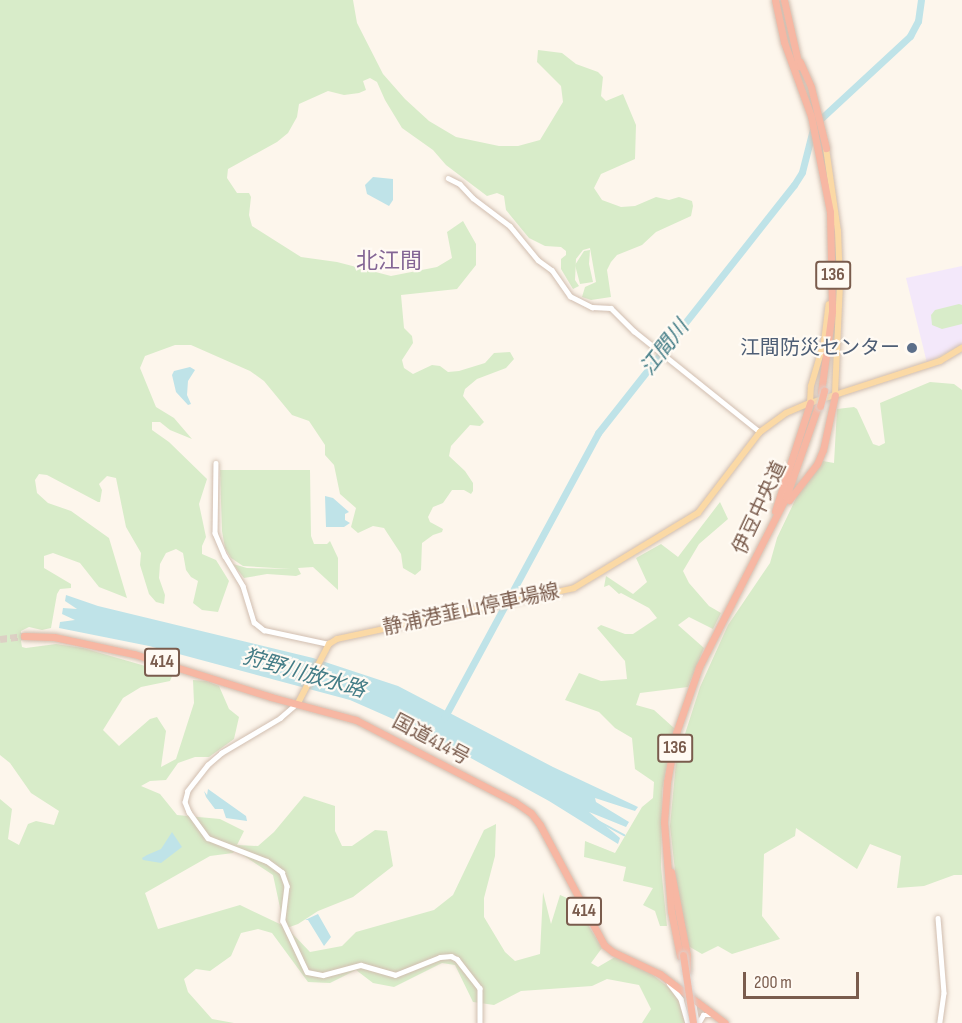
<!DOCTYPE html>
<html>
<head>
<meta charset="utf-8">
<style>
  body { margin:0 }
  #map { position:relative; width:962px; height:1023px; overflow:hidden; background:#fdf6ec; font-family:"Sofia Sans Condensed","Noto Sans JP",sans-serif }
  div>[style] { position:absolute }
  .education>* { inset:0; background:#f3e8fa }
  .green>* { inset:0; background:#d8ecc9 }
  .water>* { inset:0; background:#bfe3e8 }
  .stream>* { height:1.5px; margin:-0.75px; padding:0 0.75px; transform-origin:0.75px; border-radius:0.75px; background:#bfe3e8 }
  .river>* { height:7px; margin:-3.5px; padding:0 3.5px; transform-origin:3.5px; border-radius:3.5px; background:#bfe3e8 }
  .highway-tunnel>* { height:7px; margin-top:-3.5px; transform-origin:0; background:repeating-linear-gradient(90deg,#dcd0c4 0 7px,transparent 0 10.5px) }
  .roads { filter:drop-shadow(0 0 2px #d1beb0) drop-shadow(0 0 2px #d1beb0) }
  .minor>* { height:4.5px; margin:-2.25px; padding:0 2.25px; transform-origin:2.25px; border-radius:2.25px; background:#fff }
  .major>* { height:6px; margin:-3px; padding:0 3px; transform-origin:3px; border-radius:3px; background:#fbd9a5 }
  .highway>* { height:7px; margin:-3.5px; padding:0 3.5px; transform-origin:3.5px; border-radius:3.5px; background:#f7b7a3 }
  .bridges { filter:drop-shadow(0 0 2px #dad1cd) drop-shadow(0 0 2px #dad1cd) }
  .highway-bridge>* { height:7px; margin:-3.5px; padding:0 3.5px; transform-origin:3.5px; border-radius:3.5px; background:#f7b7a3 }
  .dots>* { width:16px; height:16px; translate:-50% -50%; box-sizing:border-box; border:3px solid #fffaf3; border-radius:50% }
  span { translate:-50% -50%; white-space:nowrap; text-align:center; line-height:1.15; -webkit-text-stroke:4.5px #fffaf3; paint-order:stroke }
  .shield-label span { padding:2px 4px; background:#fffaf3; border:2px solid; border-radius:4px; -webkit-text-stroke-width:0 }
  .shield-label { font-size:18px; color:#7a5c4d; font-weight:700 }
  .service-label { font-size:20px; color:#4e5e75 }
  .right { translate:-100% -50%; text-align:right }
  .street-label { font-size:20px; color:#7a5c4d }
  .water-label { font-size:21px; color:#437c86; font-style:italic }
  .quarter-label { font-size:22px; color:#846695 }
  .scale { position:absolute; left:743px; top:972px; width:116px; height:27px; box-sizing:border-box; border:3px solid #7a5c4d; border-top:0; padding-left:8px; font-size:18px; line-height:21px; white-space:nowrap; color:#7a5c4d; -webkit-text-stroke:4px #fffaf3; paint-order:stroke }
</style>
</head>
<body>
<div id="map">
  <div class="education">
    <i style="clip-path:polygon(962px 266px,962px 344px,927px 363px,906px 278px)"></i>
  </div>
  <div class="green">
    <i style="clip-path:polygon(evenodd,0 0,353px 0,357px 23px,383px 74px,405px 99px,429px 121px,456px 137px,499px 146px,518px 146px,540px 140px,563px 102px,561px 86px,537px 62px,538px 50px,562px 53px,576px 64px,598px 72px,603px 77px,601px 96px,606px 101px,623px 94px,636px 125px,635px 159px,601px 174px,594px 188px,602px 200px,621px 207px,635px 206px,656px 197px,669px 200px,679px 197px,692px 201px,693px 206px,691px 216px,656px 232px,642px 245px,617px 255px,611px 262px,607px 270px,611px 297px,591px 300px,582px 297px,585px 287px,596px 282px,590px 248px,583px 250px,576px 259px,575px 280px,579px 286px,573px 289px,561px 269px,561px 259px,566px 255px,566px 251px,561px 247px,545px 246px,529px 238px,506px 210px,504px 196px,497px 193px,487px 196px,446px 165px,433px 150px,402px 128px,385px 100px,377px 82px,370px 78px,363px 81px,366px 90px,359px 93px,344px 95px,328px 91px,299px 104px,297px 117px,288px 133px,277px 142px,228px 169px,227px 178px,237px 193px,249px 193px,251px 197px,249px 215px,252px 226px,301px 257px,337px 262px,391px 276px,437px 267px,452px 258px,447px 232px,463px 221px,476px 244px,476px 265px,457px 289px,401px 295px,404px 328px,412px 336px,413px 343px,402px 360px,404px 368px,413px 374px,432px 365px,440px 366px,448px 372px,459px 371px,485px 363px,494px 353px,510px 352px,514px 359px,506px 368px,477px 379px,465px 389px,463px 396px,484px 422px,480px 426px,470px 425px,451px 446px,449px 456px,465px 471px,473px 483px,473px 491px,471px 494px,464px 490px,452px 490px,443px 503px,433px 507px,428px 517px,430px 522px,443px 529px,442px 532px,433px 535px,422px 543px,421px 570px,415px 575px,403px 568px,401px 554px,384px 528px,373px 526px,358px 533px,351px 527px,356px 508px,340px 494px,334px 465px,325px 455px,325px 445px,309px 421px,292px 415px,264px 381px,250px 371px,191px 345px,175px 345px,145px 356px,140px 368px,156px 407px,174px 418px,192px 439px,170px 430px,160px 422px,152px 422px,152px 430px,169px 442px,207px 479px,199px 504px,206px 537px,202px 546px,202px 554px,216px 560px,229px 581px,218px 612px,202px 610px,193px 603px,198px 581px,191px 577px,186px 570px,183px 553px,176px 549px,166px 553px,160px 564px,159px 578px,165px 595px,164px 604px,156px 602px,149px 594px,140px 565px,141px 553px,126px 527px,116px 478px,107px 476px,99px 484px,102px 490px,100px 502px,98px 502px,47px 475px,39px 474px,35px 480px,37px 493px,48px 503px,71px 511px,109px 538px,127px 598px,99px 587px,80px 563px,53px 553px,44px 556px,44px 568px,71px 584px,71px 588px,60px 589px,57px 594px,51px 628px,42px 630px,29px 627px,21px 631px,21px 641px,22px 647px,26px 648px,56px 644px,83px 648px,173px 674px,170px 681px,141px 687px,123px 698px,103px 730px,119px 746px,150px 719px,157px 717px,166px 731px,161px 767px,176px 759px,194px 703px,193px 680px,207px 681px,219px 686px,229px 709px,239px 717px,234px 739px,209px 757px,195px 757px,178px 763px,166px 780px,150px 781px,141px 786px,160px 794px,177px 815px,220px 819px,244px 831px,237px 845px,258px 846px,274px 832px,304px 796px,335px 806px,335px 831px,342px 846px,352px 846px,375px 830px,387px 831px,393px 866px,353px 897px,318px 911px,298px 924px,287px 928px,310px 952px,342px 946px,356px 932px,434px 910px,453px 895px,484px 830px,496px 824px,495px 856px,484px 898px,484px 917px,505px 952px,515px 961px,540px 954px,543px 892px,551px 924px,560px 895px,574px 901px,602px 948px,591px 963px,598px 967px,615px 957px,645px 969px,667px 986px,678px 999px,685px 1023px,642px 1023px,651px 1009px,639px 985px,607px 979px,592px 986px,521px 991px,494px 1005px,473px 1002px,455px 965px,442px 963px,394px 987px,373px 983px,356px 970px,330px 983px,308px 982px,272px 933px,258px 929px,241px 933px,231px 956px,210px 971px,196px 969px,184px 979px,188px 992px,212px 1019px,234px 1023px,0 1023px,0 799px,12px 809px,8px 839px,19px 845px,28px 824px,36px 821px,54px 825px,59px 811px,31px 793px,10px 763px,0 755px,0 0,235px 850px,273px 875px,284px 926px,240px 905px,158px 929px,145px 893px,210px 856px,233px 853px,235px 850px)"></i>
    <i style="clip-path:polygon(590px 250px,589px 264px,593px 282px,580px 284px,575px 265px,584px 251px)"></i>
    <i style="clip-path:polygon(959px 304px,962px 305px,962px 324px,942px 329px,932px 325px,931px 315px,935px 310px)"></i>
    <i style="clip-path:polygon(930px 382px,954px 384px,962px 390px,962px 875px,954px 875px,924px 886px,897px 888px,901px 856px,870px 844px,857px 869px,796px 828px,795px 836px,764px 854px,762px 916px,780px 939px,732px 954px,718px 946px,702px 954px,683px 943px,670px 826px,676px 762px,700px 687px,728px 625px,770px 563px,777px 538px,798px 494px,823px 461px,834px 463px,837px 409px,854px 407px,857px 409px,873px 444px,879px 446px,885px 443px,880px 403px)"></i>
    <i style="clip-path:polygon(220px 470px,310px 470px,311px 536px,314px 544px,327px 544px,330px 541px,338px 558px,338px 590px,313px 567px,298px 568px,301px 574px,296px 576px,267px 574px,244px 578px,233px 564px,247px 568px,291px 569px,243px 566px,231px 558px,225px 548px,222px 531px)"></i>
    <i style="clip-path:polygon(720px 502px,728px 519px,699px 544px,683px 571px,689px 583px,709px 606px,721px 613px,713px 629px,689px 617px,678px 625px,704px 648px,688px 687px,640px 693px,636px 705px,654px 710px,674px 728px,662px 791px,661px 867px,667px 926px,660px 926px,655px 911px,643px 905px,653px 888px,623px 881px,626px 867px,584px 857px,585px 841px,615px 853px,642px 807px,653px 798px,654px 782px,635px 769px,632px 738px,615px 728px,599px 712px,565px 700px,579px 673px,601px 681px,627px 679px,625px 661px,597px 628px,601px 625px,625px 634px,633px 634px,657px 618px,649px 608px,621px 593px,619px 594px,609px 585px,604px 587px,606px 576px,633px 594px,647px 582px,636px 558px,661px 544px,678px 557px)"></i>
  </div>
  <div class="water">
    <i style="clip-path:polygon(373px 177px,393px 179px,393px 200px,389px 206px,367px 194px,365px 185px)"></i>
    <i style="clip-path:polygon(190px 367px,195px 370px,188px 381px,187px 395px,191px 404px,188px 405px,176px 392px,172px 375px,174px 371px)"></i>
    <i style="clip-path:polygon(325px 496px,333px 498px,349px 512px,345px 514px,345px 520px,350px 523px,344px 527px,326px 527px)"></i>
    <i style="clip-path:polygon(66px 595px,98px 606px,313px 658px,398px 686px,553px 767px,638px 807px,635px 811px,595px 798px,596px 802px,629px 822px,626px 827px,589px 812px,620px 838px,618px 844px,549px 801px,427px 734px,350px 700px,149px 646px,59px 628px,60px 622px,75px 620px,62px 614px,63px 608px,77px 609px,65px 601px)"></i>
    <i style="clip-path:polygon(208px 789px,246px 816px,247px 821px,226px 818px,223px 809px,215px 809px,206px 797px,204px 791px,207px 795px)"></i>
    <i style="clip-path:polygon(172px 832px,182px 847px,161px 863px,143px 860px,142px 858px,147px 855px,161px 849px)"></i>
    <i style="clip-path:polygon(318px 914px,331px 937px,324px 946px,308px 920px,305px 920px)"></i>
  </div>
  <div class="stream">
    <i style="left:598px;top:821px;width:30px;rotate:28deg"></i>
  </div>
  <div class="river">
    <i style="left:444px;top:718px;width:324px;rotate:-61.6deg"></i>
    <i style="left:598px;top:433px;width:316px;rotate:-51.7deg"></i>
    <i style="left:794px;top:185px;width:15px;rotate:-58deg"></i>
    <i style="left:802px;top:172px;width:49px;rotate:-75.7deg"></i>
    <i style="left:814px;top:125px;width:131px;rotate:-42.8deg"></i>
    <i style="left:910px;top:36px;width:17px;rotate:-62deg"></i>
    <i style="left:918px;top:21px;width:21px;rotate:-82deg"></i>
  </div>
  <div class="highway-tunnel">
    <i style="left:0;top:639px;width:24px;rotate:-7deg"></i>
  </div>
  <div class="roads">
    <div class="minor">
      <i style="left:448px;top:178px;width:13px;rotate:27deg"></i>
      <i style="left:460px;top:184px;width:19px;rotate:47deg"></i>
      <i style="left:473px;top:198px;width:46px;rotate:37.1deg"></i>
      <i style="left:510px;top:226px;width:44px;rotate:50.5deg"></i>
      <i style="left:538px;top:260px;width:17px;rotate:36deg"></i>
      <i style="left:552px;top:270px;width:32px;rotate:55deg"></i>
      <i style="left:570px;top:296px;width:25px;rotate:27deg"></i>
      <i style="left:592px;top:307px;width:19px;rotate:3deg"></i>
      <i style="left:611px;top:308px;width:33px;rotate:45deg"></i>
      <i style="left:634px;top:331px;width:161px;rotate:38.7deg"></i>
      <i style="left:216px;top:463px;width:70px;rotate:90.8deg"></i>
      <i style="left:215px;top:533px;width:25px;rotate:67deg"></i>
      <i style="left:225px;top:556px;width:35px;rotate:59deg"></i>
      <i style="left:243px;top:586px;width:38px;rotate:73deg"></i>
      <i style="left:254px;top:622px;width:13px;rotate:39deg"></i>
      <i style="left:264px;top:630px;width:66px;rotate:12.2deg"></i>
      <i style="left:298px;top:703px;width:23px;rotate:139deg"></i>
      <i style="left:281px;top:718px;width:69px;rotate:149.3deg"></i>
      <i style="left:222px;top:753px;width:18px;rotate:139deg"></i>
      <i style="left:208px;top:765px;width:33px;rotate:128deg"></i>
      <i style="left:188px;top:791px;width:11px;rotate:105deg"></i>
      <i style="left:185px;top:802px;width:11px;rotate:68deg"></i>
      <i style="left:189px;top:812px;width:32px;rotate:54deg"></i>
      <i style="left:208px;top:838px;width:63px;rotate:21.3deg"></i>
      <i style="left:267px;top:861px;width:19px;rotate:36deg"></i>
      <i style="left:282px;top:872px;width:15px;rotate:70deg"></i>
      <i style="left:287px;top:886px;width:35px;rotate:97deg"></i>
      <i style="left:283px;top:921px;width:56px;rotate:64.8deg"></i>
      <i style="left:307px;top:972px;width:16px;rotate:11deg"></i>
      <i style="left:323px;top:975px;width:39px;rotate:-15deg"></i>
      <i style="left:361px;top:965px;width:35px;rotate:16deg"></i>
      <i style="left:395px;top:975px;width:48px;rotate:-21.8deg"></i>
      <i style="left:440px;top:957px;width:11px;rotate:-5deg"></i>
      <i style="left:451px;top:956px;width:7px;rotate:27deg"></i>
      <i style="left:457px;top:959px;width:37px;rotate:52deg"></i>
      <i style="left:480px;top:988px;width:35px;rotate:90deg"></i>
      <i style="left:938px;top:918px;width:75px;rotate:85.4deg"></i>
      <i style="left:944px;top:993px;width:30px;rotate:98deg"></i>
      <i style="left:669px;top:983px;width:20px;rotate:53deg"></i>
      <i style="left:681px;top:999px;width:25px;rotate:74deg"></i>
      <i style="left:693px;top:1000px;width:23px;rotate:80deg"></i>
      <i style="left:699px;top:1022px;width:8px;rotate:-60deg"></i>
      <i style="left:703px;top:1015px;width:9px"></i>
    </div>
    <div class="major">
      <i style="left:826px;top:148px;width:84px;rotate:81.8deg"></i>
      <i style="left:838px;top:231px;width:52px;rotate:87.8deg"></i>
      <i style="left:840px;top:283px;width:112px;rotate:92.6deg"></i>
      <i style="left:810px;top:403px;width:17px;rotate:-87deg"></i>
      <i style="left:811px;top:386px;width:46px;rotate:-73.5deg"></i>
      <i style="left:824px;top:342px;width:38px;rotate:-83deg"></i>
      <i style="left:298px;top:703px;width:67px;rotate:-62.3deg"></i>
      <i style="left:329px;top:644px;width:9px;rotate:-32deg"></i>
      <i style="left:337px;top:639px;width:242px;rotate:-12.1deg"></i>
      <i style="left:574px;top:588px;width:145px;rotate:-31.2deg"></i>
      <i style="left:698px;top:513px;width:102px;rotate:-52.6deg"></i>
      <i style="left:760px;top:432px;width:32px;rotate:-36deg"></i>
      <i style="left:786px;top:413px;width:26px;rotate:-23deg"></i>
      <i style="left:810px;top:403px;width:137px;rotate:-17.9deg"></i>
      <i style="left:940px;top:361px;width:26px;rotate:-31deg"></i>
    </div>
    <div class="highway">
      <i style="left:775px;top:0;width:43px;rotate:77.9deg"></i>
      <i style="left:784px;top:42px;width:79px;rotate:70deg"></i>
      <i style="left:811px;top:116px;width:98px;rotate:78.8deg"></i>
      <i style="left:830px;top:212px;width:99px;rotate:88.8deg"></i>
      <i style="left:832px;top:311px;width:82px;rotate:97.7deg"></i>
      <i style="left:784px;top:0;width:68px;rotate:77.2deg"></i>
      <i style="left:800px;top:62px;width:27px;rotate:66deg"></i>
      <i style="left:811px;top:87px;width:63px;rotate:76.2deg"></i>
      <i style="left:789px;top:500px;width:46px;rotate:-52.1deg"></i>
      <i style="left:817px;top:464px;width:15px;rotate:-67deg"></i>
      <i style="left:823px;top:450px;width:56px;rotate:-77.7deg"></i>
      <i style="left:775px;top:511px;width:114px;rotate:-72deg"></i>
      <i style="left:24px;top:636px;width:30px;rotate:2deg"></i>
      <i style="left:54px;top:637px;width:82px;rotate:12deg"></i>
      <i style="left:134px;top:654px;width:144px;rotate:17.4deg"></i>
      <i style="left:271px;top:697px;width:88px;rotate:15.1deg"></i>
      <i style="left:356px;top:720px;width:179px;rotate:27.3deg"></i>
      <i style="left:515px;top:802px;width:19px;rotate:35deg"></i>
      <i style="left:531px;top:813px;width:15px;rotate:53deg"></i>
      <i style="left:540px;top:825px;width:136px;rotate:61.9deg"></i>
      <i style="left:604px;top:945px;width:11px;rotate:38deg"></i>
      <i style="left:613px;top:952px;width:52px;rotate:25.1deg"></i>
      <i style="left:660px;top:974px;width:81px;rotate:37deg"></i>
      <i style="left:671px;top:872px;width:85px;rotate:79.1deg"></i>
      <i style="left:687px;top:955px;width:16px;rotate:90deg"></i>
      <i style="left:680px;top:956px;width:46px;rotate:-101.3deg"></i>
      <i style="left:671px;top:911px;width:89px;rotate:-94.5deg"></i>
      <i style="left:664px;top:822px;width:40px;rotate:-85.7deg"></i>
      <i style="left:667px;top:782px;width:50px;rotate:-79.6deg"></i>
      <i style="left:676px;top:733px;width:70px;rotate:-70.8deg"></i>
      <i style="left:699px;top:667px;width:191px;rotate:-62.9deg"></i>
      <i style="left:786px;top:497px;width:96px;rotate:-70.6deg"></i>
    </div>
  </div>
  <div class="bridges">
    <div class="highway-bridge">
      <i style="left:820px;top:406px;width:16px;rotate:-75deg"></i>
      <i style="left:683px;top:955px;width:69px;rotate:81.6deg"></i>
    </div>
  </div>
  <div class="dots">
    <i style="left:912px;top:348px;background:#5c6f8a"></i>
  </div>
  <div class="shield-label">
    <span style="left:833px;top:275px">136</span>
    <span style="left:162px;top:662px">414</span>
    <span style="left:675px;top:748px">136</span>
    <span style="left:584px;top:911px">414</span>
  </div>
  <div class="service-label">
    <span class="right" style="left:900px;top:348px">江間防災センター</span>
  </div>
  <div class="street-label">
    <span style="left:760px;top:508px;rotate:-65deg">伊豆中央道</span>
    <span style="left:471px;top:610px;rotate:-12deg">静浦港韮山停車場線</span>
    <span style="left:431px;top:740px;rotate:28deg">国道414号</span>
  </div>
  <div class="water-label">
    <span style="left:665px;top:348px;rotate:-52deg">江間川</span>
    <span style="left:304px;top:674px;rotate:16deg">狩野川放水路</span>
  </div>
  <div class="quarter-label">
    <span style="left:389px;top:262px">北江間</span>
  </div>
  <div class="scale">200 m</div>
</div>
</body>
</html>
